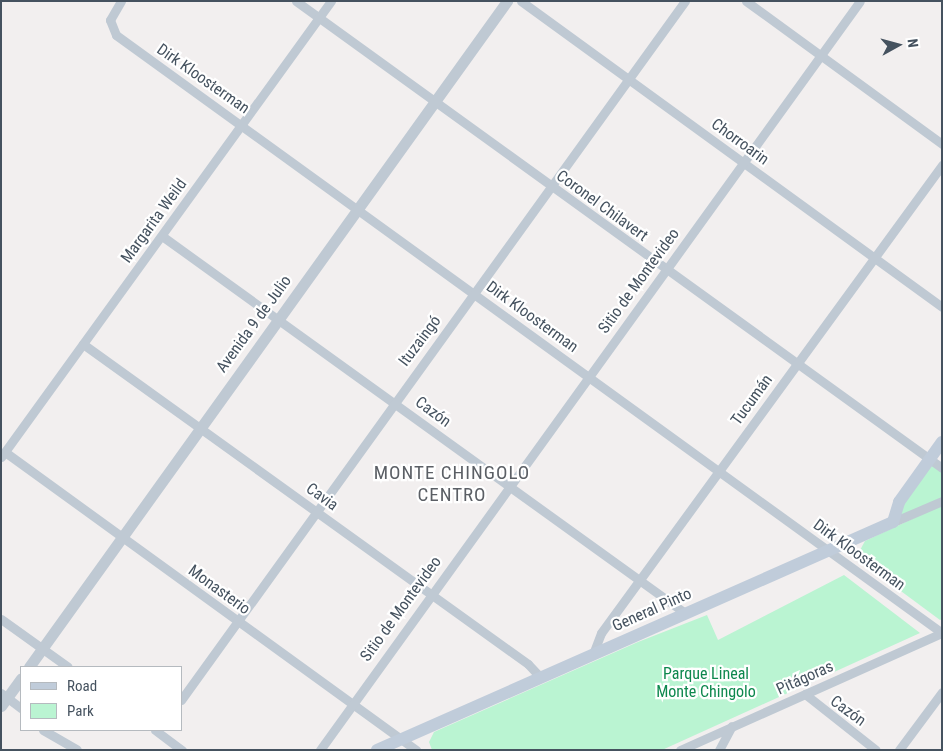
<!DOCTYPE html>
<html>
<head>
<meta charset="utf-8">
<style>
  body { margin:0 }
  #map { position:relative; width:943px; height:751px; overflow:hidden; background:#f2efef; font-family:"Roboto Condensed",sans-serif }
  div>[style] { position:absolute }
  .green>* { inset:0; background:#baf4d2 }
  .minor>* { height:9px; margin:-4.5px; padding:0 4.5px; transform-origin:4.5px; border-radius:4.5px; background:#bfc9d3 }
  .tertiary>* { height:11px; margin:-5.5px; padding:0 5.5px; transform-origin:5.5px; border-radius:5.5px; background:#bfc9d3 }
  .secondary>* { height:12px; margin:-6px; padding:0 6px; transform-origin:6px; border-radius:6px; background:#c0ccda }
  span { translate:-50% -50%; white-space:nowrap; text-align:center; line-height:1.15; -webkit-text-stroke:4.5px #fff; paint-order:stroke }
  .street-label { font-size:16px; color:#45525f }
  .park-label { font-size:16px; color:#0e884e }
  .quarter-label { font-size:19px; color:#5b5f65; letter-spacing:1px }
  .frame { position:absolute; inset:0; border:2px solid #45525f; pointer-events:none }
  .legend { position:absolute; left:20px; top:666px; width:162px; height:65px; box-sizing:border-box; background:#fff; border:1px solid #b5babf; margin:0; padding:6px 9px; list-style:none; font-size:15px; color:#45525f }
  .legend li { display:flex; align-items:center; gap:10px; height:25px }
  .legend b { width:25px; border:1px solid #b5babf }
  .north { position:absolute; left:873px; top:20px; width:50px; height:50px; -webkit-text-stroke:4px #fff; paint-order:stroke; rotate:83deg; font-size:14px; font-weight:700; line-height:20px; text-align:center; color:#45525f }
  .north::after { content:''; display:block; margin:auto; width:18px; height:22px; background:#45525f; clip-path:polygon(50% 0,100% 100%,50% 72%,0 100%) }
</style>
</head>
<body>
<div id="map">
  <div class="green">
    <i style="clip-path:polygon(929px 459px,942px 468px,942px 501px,893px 522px)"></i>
    <i style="clip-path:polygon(942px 505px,942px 619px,940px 620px,863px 563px,859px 552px,865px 541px)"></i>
    <i style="clip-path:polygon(844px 575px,920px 633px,662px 750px,432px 750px,429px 742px,434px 732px,638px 642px,707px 615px,718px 640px)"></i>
  </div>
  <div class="minor">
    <i style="left:121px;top:1px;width:22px;rotate:120deg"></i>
    <i style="left:110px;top:20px;width:16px;rotate:68deg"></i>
    <i style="left:116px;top:35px;width:1020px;rotate:35.9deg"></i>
    <i style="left:296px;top:1px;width:797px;rotate:35.86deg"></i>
    <i style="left:521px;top:1px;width:520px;rotate:36.01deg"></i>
    <i style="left:746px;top:1px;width:243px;rotate:36.1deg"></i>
    <i style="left:162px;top:236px;width:645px;rotate:35.79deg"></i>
    <i style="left:83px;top:344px;width:548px;rotate:35.72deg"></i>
    <i style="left:528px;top:664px;width:18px;rotate:47deg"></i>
    <i style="left:5px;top:452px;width:508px;rotate:35.94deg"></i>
    <i style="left:1px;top:457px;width:563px;rotate:-54.11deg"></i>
    <i style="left:893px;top:522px;width:53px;rotate:-23.2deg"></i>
    <i style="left:1px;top:619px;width:82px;rotate:35.6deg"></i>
    <i style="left:593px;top:654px;width:22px;rotate:-69deg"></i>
    <i style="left:601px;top:633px;width:579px;rotate:-53.92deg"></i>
    <i style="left:1px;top:693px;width:25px;rotate:37deg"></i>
    <i style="left:805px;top:694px;width:90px;rotate:38.3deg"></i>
    <i style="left:181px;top:700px;width:862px;rotate:-54.21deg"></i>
    <i style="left:43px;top:730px;width:39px;rotate:30deg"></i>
    <i style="left:155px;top:730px;width:34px;rotate:37deg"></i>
    <i style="left:320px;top:750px;width:923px;rotate:-54.21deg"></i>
    <i style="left:680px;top:750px;width:287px;rotate:-24.1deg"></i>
    <i style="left:719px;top:750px;width:27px;rotate:-62deg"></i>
    <i style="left:899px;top:750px;width:72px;rotate:-53.4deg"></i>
  </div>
  <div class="tertiary">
    <i style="left:29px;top:667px;width:820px;rotate:-54.33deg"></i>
    <i style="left:1px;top:706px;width:34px;rotate:-54deg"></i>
  </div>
  <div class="secondary">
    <i style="left:377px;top:750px;width:564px;rotate:-23.84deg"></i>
    <i style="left:893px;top:522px;width:21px;rotate:-73deg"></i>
    <i style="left:899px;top:502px;width:74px;rotate:-54.4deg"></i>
  </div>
  <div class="street-label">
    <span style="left:203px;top:79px;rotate:35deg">Dirk Kloosterman</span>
    <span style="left:740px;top:142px;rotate:36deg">Chorroarin</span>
    <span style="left:602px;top:206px;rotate:36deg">Coronel Chilavert</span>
    <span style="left:154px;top:221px;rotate:-54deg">Margarita Weild</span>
    <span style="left:639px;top:281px;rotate:-54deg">Sitio de Montevideo</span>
    <span style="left:532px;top:317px;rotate:36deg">Dirk Kloosterman</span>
    <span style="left:254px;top:324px;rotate:-54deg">Avenida 9 de Julio</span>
    <span style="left:420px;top:341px;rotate:-53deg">Ituzaingó</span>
    <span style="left:752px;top:400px;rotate:-54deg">Tucumán</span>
    <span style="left:433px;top:412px;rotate:36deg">Cazón</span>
    <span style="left:322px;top:497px;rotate:36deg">Cavia</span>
    <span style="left:859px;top:555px;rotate:36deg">Dirk Kloosterman</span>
    <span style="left:219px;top:590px;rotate:36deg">Monasterio</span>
    <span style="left:401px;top:609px;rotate:-54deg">Sitio de Montevideo</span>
    <span style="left:652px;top:610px;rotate:-24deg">General Pinto</span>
    <span style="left:805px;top:678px;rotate:-24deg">Pitágoras</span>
    <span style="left:848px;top:711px;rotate:36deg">Cazón</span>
  </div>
  <div class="park-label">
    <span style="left:706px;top:683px">Parque Lineal<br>Monte Chingolo</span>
  </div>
  <div class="quarter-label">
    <span style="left:452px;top:484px">MONTE CHINGOLO<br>CENTRO</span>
  </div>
  <div class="frame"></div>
  <ul class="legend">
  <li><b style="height:6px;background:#c0ccda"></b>Road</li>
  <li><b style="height:14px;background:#baf4d2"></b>Park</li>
  </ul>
  <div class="north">N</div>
</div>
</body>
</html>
